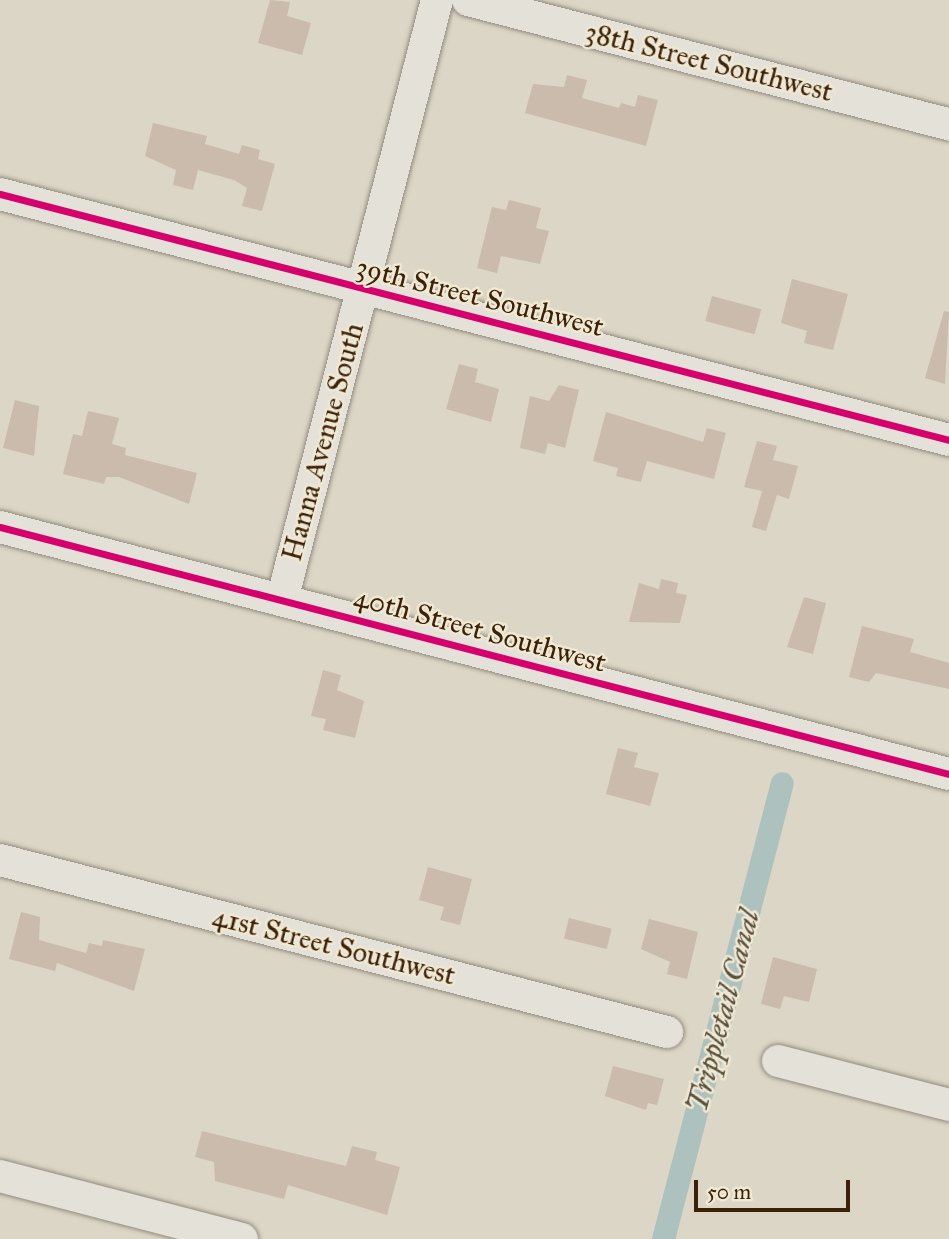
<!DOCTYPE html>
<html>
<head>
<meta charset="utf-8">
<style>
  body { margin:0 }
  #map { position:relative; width:949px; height:1239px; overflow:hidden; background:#dcd6c6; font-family:"IM FELL Great Primer",serif }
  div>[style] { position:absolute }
  .canal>* { height:23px; margin:-11.5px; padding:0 11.5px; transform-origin:11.5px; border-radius:11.5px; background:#adc2be }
  .building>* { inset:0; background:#cabbac; transform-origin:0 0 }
  .roads { filter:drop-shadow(0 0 2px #928b7f) drop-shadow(0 0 2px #928b7f) }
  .minor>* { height:32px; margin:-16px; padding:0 16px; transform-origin:16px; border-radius:16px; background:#e4e1d9 }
  .cycleway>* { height:7px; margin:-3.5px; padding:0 3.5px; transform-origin:3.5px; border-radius:3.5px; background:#d6006c }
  span { translate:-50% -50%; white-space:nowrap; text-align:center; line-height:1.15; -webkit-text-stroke:5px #efe8d3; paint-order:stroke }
  .street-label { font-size:28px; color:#3c2108 }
  .water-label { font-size:30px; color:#584f3d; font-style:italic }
  .scale { position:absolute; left:694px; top:1180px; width:156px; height:32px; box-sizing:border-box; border:4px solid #3c2108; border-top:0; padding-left:9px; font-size:21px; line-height:24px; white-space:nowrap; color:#3c2108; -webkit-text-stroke:5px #efe8d3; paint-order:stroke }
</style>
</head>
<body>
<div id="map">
  <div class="canal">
    <i style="left:663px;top:1239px;width:471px;rotate:-75.4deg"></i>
  </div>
  <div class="building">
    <i style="clip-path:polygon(270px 0,290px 2px,287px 16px,311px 23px,302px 55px,258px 43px)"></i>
    <i style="clip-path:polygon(567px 75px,587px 80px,582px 98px,619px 108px,621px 103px,635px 107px,638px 95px,658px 100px,646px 146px,525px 113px,533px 84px,564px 87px)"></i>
    <i style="clip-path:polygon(153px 123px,207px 136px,205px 144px,239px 154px,242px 145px,260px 150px,258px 159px,275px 164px,262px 211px,242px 206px,247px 188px,234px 180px,198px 170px,193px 190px,173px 185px,176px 170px,145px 156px)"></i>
    <i style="clip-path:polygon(509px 200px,541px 208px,536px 228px,549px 231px,540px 264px,501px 256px,497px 273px,477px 268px,492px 207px,506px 210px)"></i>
    <i style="clip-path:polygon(792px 279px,848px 294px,833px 350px,804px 343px,807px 331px,781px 323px)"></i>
    <i style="left:712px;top:296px;width:51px;height:26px;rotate:15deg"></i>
    <i style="clip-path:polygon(944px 311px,949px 312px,945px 384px,925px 378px)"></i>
    <i style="clip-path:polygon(459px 364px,478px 369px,475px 382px,499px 389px,491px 422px,446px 409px)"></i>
    <i style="clip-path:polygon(559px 385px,579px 390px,565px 448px,548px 443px,545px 454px,520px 448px,530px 396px,549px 401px)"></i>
    <i style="clip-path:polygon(15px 400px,39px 406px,34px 456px,3px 448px)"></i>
    <i style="clip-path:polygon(88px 411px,119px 418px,112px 444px,126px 448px,125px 455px,197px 473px,189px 504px,119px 477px,106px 477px,104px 484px,63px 474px,73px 434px,82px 436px)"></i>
    <i style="clip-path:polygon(606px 412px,703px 442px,707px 428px,726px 433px,714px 479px,647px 461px,641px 482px,616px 476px,618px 468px,593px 461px)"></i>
    <i style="clip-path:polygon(757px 441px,777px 446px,773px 460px,798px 466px,789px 499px,777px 495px,766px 531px,752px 527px,762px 491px,744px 487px)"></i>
    <i style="clip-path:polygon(661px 579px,678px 583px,676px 593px,687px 595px,680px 623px,629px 622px,639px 583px,659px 589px)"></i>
    <i style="clip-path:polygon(804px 597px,826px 603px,813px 654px,787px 647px)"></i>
    <i style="clip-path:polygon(862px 626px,914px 639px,910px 652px,949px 663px,949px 689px,876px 673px,869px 682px,849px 677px)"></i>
    <i style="clip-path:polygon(323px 670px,341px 675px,337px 690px,364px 701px,355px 738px,323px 730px,326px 719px,311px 716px)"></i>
    <i style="clip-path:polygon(618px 748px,638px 753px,634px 767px,659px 773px,650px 806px,606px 794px)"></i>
    <i style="clip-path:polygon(428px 867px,472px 879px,460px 925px,440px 920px,444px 907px,419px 900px)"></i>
    <i style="clip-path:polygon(21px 912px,40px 917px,39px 940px,86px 953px,89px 943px,102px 946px,103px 940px,145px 949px,134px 991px,57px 963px,55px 971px,9px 959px)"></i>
    <i style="left:569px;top:918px;width:44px;height:21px;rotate:14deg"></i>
    <i style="clip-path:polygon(649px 919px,698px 932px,687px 979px,667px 974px,670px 962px,641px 949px)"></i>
    <i style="clip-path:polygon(773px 957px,817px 969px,809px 1002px,784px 996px,780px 1009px,761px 1004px)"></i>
    <i style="clip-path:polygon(613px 1066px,664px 1079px,657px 1105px,648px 1103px,646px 1110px,605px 1096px)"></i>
    <i style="clip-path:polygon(202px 1131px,346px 1166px,352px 1146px,377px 1152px,375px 1160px,400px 1167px,387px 1215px,288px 1185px,284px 1199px,215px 1181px,214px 1162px,195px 1157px)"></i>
  </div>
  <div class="roads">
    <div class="minor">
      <i style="left:468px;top:0;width:497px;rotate:14.5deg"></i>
      <i style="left:0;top:194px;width:980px;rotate:14.53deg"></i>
      <i style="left:0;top:527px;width:981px;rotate:14.59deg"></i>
      <i style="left:282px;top:600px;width:620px;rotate:-75.52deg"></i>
      <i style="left:0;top:860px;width:689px;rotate:14.46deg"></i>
      <i style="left:778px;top:1061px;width:177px;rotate:14.4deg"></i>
      <i style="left:0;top:1176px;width:250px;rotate:14.6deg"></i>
    </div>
  </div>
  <div class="cycleway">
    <i style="left:0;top:194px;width:980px;rotate:14.53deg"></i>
    <i style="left:0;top:527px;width:981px;rotate:14.59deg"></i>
  </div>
  <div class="street-label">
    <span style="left:709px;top:62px;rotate:14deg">38th Street Southwest</span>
    <span style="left:480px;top:297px;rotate:14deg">39th Street Southwest</span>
    <span style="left:323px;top:442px;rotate:-75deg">Hanna Avenue South</span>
    <span style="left:480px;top:630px;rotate:15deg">40th Street Southwest</span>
    <span style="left:334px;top:946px;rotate:14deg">41st Street Southwest</span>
  </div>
  <div class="water-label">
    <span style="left:723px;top:1011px;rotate:-75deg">Trippletail Canal</span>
  </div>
  <div class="scale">50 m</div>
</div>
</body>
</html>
